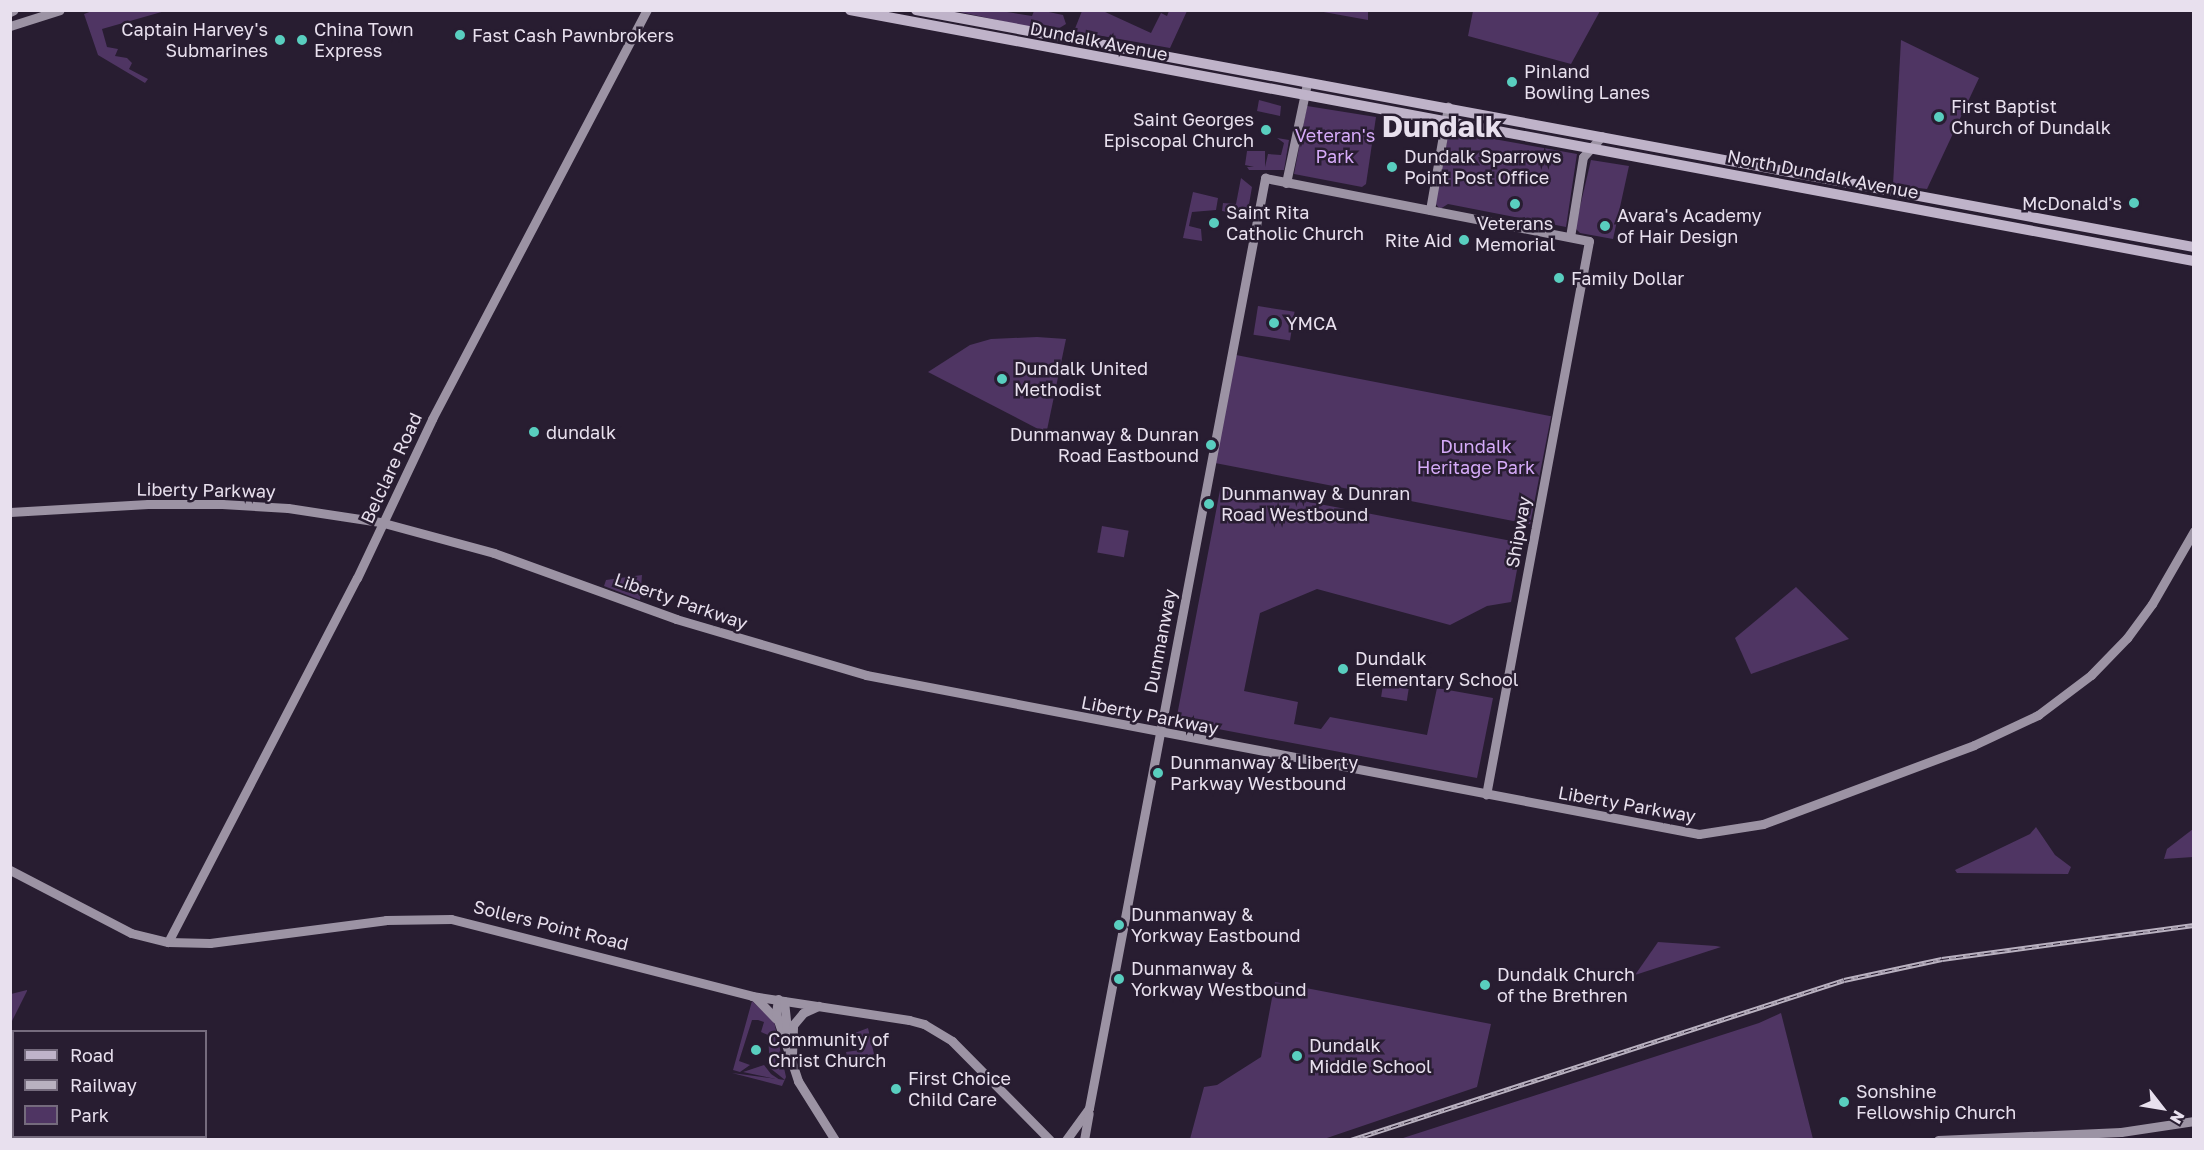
<!DOCTYPE html>
<html>
<head>
<meta charset="utf-8">
<style>
  body { margin:0 }
  #map { position:relative; width:2204px; height:1150px; overflow:hidden; background:#281d31; font-family:"Golos Text",sans-serif }
  div>[style] { position:absolute }
  .green>* { inset:0; background:#4f3563; transform-origin:0 0 }
  .water>* { inset:0; background:#705386 }
  .secondary>* { height:9px; margin:-4.5px; padding:0 4.5px; transform-origin:4.5px; border-radius:4.5px; background:#9c93a4 }
  .primary>* { height:10px; margin:-5px; padding:0 5px; transform-origin:5px; border-radius:5px; background:#bfb3c9 }
  .rail>* { height:4.5px; margin-top:-2.25px; transform-origin:0; background:repeating-linear-gradient(90deg,#281d31 0 7px,#b9b1c0 0 14px); box-sizing:border-box; border-block:2px solid #b9b1c0 }
  .dots>* { width:16px; height:16px; translate:-50% -50%; box-sizing:border-box; border:3px solid #281d31; border-radius:50% }
  span { translate:-50% -50%; white-space:nowrap; text-align:center; line-height:1.15; -webkit-text-stroke:5px #281d31; paint-order:stroke }
  .poi-label { font-size:18px; color:#e8e0ee }
  .right { translate:-100% -50%; text-align:right }
  .left { translate:0 -50%; text-align:left }
  .street-label { font-size:18px; color:#e8e0ee }
  .park-label { font-size:18px; color:#d6abf9 }
  .town-label { font-size:30px; color:#e8e0ee; font-weight:700 }
  .frame { position:absolute; inset:0; border:12px solid #e8e0ee; pointer-events:none }
  .legend { position:absolute; left:12px; top:1030px; width:195px; height:108px; box-sizing:border-box; background:#281d31; border:2px solid #756b7d; margin:0; padding:8px 10px; list-style:none; font-size:18px; color:#e8e0ee }
  .legend li { display:flex; align-items:center; gap:12px; height:30px }
  .legend b { width:30px; border:2px solid #756b7d }
  .north { position:absolute; left:2132px; top:1078px; width:60px; height:60px; -webkit-text-stroke:4px #281d31; paint-order:stroke; rotate:121deg; font-size:16px; font-weight:700; line-height:24px; text-align:center; color:#e8e0ee }
  .north::after { content:''; display:block; margin:auto; width:21px; height:27px; background:#e8e0ee; clip-path:polygon(50% 0,100% 100%,50% 72%,0 100%) }
</style>
</head>
<body>
<div id="map">
  <div class="green">
    <i style="clip-path:polygon(92px 11px,165px 11px,102px 29px,107px 47px,118px 49px,115px 56px,127px 58px,132px 63px,129px 69px,148px 79px,145px 83px,98px 55px,84px 14px)"></i>
    <i style="clip-path:polygon(955px 11px,1001px 11px,1032px 16px,1034px 11px,1044px 11px,1063px 15px,1066px 24px,1053px 32px)"></i>
    <i style="clip-path:polygon(1082px 11px,1103px 11px,1151px 33px,1161px 13px,1167px 16px,1169px 11px,1187px 11px,1170px 48px,1074px 31px)"></i>
    <i style="clip-path:polygon(1318px 11px,1368px 11px,1368px 20px)"></i>
    <i style="clip-path:polygon(1473px 11px,1473px 10px,1600px 11px,1571px 64px,1468px 36px)"></i>
    <i style="clip-path:polygon(1901px 40px,1979px 78px,1927px 189px,1893px 185px)"></i>
    <i style="clip-path:polygon(1259px 100px,1281px 106px,1280px 116px,1257px 111px)"></i>
    <i style="clip-path:polygon(1307px 106px,1376px 117px,1366px 184px,1362px 187px,1294px 174px)"></i>
    <i style="clip-path:polygon(1449px 131px,1577px 154px,1566px 227px,1448px 204px,1440px 209px,1435px 203px)"></i>
    <i style="clip-path:polygon(1277px 138px,1289px 140px,1284px 170px,1249px 170px,1247px 167px,1254px 167px,1245px 165px,1247px 151px,1265px 151px,1265px 167px,1268px 154px,1281px 155px,1284px 143px)"></i>
    <i style="clip-path:polygon(1591px 160px,1629px 166px,1613px 239px,1580px 233px,1575px 228px)"></i>
    <i style="clip-path:polygon(1241px 178px,1252px 187px,1247px 216px,1222px 211px,1223px 203px,1236px 204px)"></i>
    <i style="clip-path:polygon(1193px 192px,1218px 198px,1216px 210px,1192px 212px,1189px 226px,1201px 229px,1202px 241px,1183px 238px)"></i>
    <i style="left:1258px;top:306px;width:37px;height:29px;rotate:9deg"></i>
    <i style="clip-path:polygon(1037px 337px,1066px 339px,1047px 430px,1040px 430px,928px 372px,970px 345px,991px 339px)"></i>
    <i style="left:1236px;top:355px;width:321px;height:110px;rotate:11deg"></i>
    <i style="clip-path:polygon(1221px 485px,1522px 543px,1511px 602px,1487px 606px,1450px 625px,1317px 589px,1260px 613px,1244px 691px,1298px 702px,1294px 724px,1321px 729px,1330px 717px,1427px 735px,1437px 688px,1493px 698px,1477px 778px,1176px 721px)"></i>
    <i style="left:1102px;top:526px;width:27px;height:27px;rotate:10deg"></i>
    <i style="clip-path:polygon(642px 575px,640px 600px,604px 586px,606px 580px)"></i>
    <i style="clip-path:polygon(1796px 587px,1849px 639px,1751px 674px,1735px 638px)"></i>
    <i style="left:1383px;top:685px;width:26px;height:12px;rotate:9deg"></i>
    <i style="clip-path:polygon(2036px 827px,2055px 855px,2071px 867px,2068px 874px,1957px 873px,1955px 870px,2030px 834px)"></i>
    <i style="clip-path:polygon(2193px 829px,2193px 857px,2164px 859px,2167px 849px)"></i>
    <i style="clip-path:polygon(1658px 942px,1716px 946px,1721px 947px,1635px 975px)"></i>
    <i style="clip-path:polygon(1275px 982px,1491px 1024px,1477px 1087px,1324px 1139px,1190px 1139px,1204px 1087px,1217px 1085px,1261px 1057px)"></i>
    <i style="clip-path:polygon(27px 990px,27px 991px,11px 1023px,11px 994px)"></i>
    <i style="clip-path:polygon(752px 1001px,774px 1021px,786px 1077px,782px 1086px,732px 1073px,785px 1080px,770px 1068px,768px 1035px,761px 1032px,764px 1022px,758px 1020px,752px 1020px,739px 1061px,750px 1065px,740px 1072px,733px 1070px)"></i>
    <i style="clip-path:polygon(1781px 1013px,1813px 1139px,1400px 1139px,1759px 1023px)"></i>
    <i style="clip-path:polygon(868px 1028px,874px 1054px,849px 1064px,846px 1052px,860px 1050px,855px 1033px)"></i>
    <i style="clip-path:polygon(764px 1065px,771px 1074px,780px 1080px,743px 1072px)"></i>
  </div>
  <div class="water">
    <i style="clip-path:polygon(10px 1095px,14px 1136px,63px 1139px,11px 1139px)"></i>
  </div>
  <div class="secondary">
    <i style="left:10px;top:12px;width:4px;rotate:-27deg"></i>
    <i style="left:10px;top:26px;width:52px;rotate:-17.7deg"></i>
    <i style="left:1286px;top:183px;width:102px;rotate:-78.1deg"></i>
    <i style="left:1430px;top:210px;width:105px;rotate:-80.1deg"></i>
    <i style="left:1570px;top:237px;width:81px;rotate:-80.8deg"></i>
    <i style="left:1583px;top:157px;width:28px;rotate:-48deg"></i>
    <i style="left:10px;top:512px;width:138px;rotate:-3.3deg"></i>
    <i style="left:148px;top:504px;width:74px"></i>
    <i style="left:222px;top:504px;width:66px;rotate:3.5deg"></i>
    <i style="left:288px;top:508px;width:93px;rotate:8.7deg"></i>
    <i style="left:380px;top:522px;width:118px;rotate:15.2deg"></i>
    <i style="left:494px;top:553px;width:194px;rotate:19.9deg"></i>
    <i style="left:676px;top:619px;width:198px;rotate:16.4deg"></i>
    <i style="left:866px;top:675px;width:848px;rotate:10.81deg"></i>
    <i style="left:1699px;top:834px;width:65px;rotate:-8.9deg"></i>
    <i style="left:1763px;top:824px;width:225px;rotate:-20.5deg"></i>
    <i style="left:1974px;top:745px;width:71px;rotate:-25.1deg"></i>
    <i style="left:2038px;top:715px;width:66px;rotate:-37deg"></i>
    <i style="left:2091px;top:675px;width:52px;rotate:-45.8deg"></i>
    <i style="left:2127px;top:638px;width:42px;rotate:-53.7deg"></i>
    <i style="left:2152px;top:604px;width:84px;rotate:-60.1deg"></i>
    <i style="left:10px;top:870px;width:136px;rotate:27.5deg"></i>
    <i style="left:131px;top:933px;width:38px;rotate:14deg"></i>
    <i style="left:168px;top:942px;width:42px;rotate:1.4deg"></i>
    <i style="left:210px;top:943px;width:177px;rotate:-7.4deg"></i>
    <i style="left:386px;top:920px;width:65px;rotate:-0.9deg"></i>
    <i style="left:451px;top:919px;width:311px;rotate:14.3deg"></i>
    <i style="left:752px;top:996px;width:159px;rotate:8.7deg"></i>
    <i style="left:909px;top:1020px;width:16px;rotate:15deg"></i>
    <i style="left:924px;top:1024px;width:33px;rotate:31deg"></i>
    <i style="left:952px;top:1041px;width:139px;rotate:45.3deg"></i>
    <i style="left:168px;top:942px;width:410px;rotate:-62.6deg"></i>
    <i style="left:357px;top:578px;width:176px;rotate:-64.7deg"></i>
    <i style="left:432px;top:419px;width:462px;rotate:-62.3deg"></i>
    <i style="left:755px;top:997px;width:30px;rotate:46deg"></i>
    <i style="left:778px;top:999px;width:15px;rotate:98deg"></i>
    <i style="left:776px;top:1014px;width:71px;rotate:71.8deg"></i>
    <i style="left:798px;top:1081px;width:70px;rotate:57.9deg"></i>
    <i style="left:784px;top:1001px;width:37px;rotate:84deg"></i>
    <i style="left:792px;top:1056px;width:31px;rotate:-88deg"></i>
    <i style="left:793px;top:1025px;width:16px;rotate:-50deg"></i>
    <i style="left:803px;top:1013px;width:17px;rotate:-25deg"></i>
    <i style="left:1066px;top:1140px;width:39px;rotate:-54deg"></i>
    <i style="left:1089px;top:1108px;width:947px;rotate:-79.28deg"></i>
    <i style="left:1265px;top:178px;width:330px;rotate:11deg"></i>
    <i style="left:1589px;top:241px;width:563px;rotate:100.53deg"></i>
    <i style="left:1084px;top:1140px;width:27px;rotate:-80deg"></i>
    <i style="left:1938px;top:1140px;width:183px;rotate:-2.5deg"></i>
    <i style="left:2121px;top:1132px;width:74px;rotate:-8.6deg"></i>
  </div>
  <div class="primary">
    <i style="left:850px;top:10px;width:1367px;rotate:10.58deg"></i>
    <i style="left:916px;top:10px;width:1300px;rotate:10.51deg"></i>
  </div>
  <div class="rail">
    <i style="left:1351px;top:1140px;width:518px;rotate:-17.98deg"></i>
    <i style="left:1844px;top:980px;width:100px;rotate:-12.1deg"></i>
    <i style="left:1942px;top:959px;width:254px;rotate:-7.7deg"></i>
  </div>
  <div class="dots">
    <i style="left:460px;top:35px;background:#59cebf"></i>
    <i style="left:280px;top:40px;background:#59cebf"></i>
    <i style="left:302px;top:40px;background:#59cebf"></i>
    <i style="left:1512px;top:82px;background:#59cebf"></i>
    <i style="left:1939px;top:117px;background:#59cebf"></i>
    <i style="left:1266px;top:130px;background:#59cebf"></i>
    <i style="left:1392px;top:167px;background:#59cebf"></i>
    <i style="left:2134px;top:203px;background:#59cebf"></i>
    <i style="left:1515px;top:204px;background:#59cebf"></i>
    <i style="left:1214px;top:223px;background:#59cebf"></i>
    <i style="left:1605px;top:226px;background:#59cebf"></i>
    <i style="left:1464px;top:240px;background:#59cebf"></i>
    <i style="left:1559px;top:278px;background:#59cebf"></i>
    <i style="left:1274px;top:323px;background:#59cebf"></i>
    <i style="left:1002px;top:379px;background:#59cebf"></i>
    <i style="left:534px;top:432px;background:#59cebf"></i>
    <i style="left:1211px;top:445px;background:#59cebf"></i>
    <i style="left:1209px;top:504px;background:#59cebf"></i>
    <i style="left:1343px;top:669px;background:#59cebf"></i>
    <i style="left:1158px;top:773px;background:#59cebf"></i>
    <i style="left:1119px;top:925px;background:#59cebf"></i>
    <i style="left:1119px;top:979px;background:#59cebf"></i>
    <i style="left:1485px;top:985px;background:#59cebf"></i>
    <i style="left:756px;top:1050px;background:#59cebf"></i>
    <i style="left:1297px;top:1056px;background:#59cebf"></i>
    <i style="left:896px;top:1089px;background:#59cebf"></i>
    <i style="left:1844px;top:1102px;background:#59cebf"></i>
  </div>
  <div class="poi-label">
    <span class="right" style="left:268px;top:40px">Captain Harvey's<br>Submarines</span>
    <span class="left" style="left:314px;top:40px">China Town<br>Express</span>
    <span class="left" style="left:472px;top:35px">Fast Cash Pawnbrokers</span>
    <span class="left" style="left:1524px;top:82px">Pinland<br>Bowling Lanes</span>
    <span class="left" style="left:1951px;top:117px">First Baptist<br>Church of Dundalk</span>
    <span class="right" style="left:1254px;top:130px">Saint Georges<br>Episcopal Church</span>
    <span class="left" style="left:1404px;top:167px">Dundalk Sparrows<br>Point Post Office</span>
    <span class="right" style="left:2122px;top:203px">McDonald's</span>
    <span class="left" style="left:1226px;top:223px">Saint Rita<br>Catholic Church</span>
    <span class="left" style="left:1617px;top:226px">Avara's Academy<br>of Hair Design</span>
    <span style="left:1515px;top:234px">Veterans<br>Memorial</span>
    <span class="right" style="left:1452px;top:240px">Rite Aid</span>
    <span class="left" style="left:1571px;top:278px">Family Dollar</span>
    <span class="left" style="left:1286px;top:323px">YMCA</span>
    <span class="left" style="left:1014px;top:379px">Dundalk United<br>Methodist</span>
    <span class="left" style="left:546px;top:432px">dundalk</span>
    <span class="right" style="left:1199px;top:445px">Dunmanway &amp; Dunran<br>Road Eastbound</span>
    <span class="left" style="left:1221px;top:504px">Dunmanway &amp; Dunran<br>Road Westbound</span>
    <span class="left" style="left:1355px;top:669px">Dundalk<br>Elementary School</span>
    <span class="left" style="left:1170px;top:773px">Dunmanway &amp; Liberty<br>Parkway Westbound</span>
    <span class="left" style="left:1131px;top:925px">Dunmanway &amp;<br>Yorkway Eastbound</span>
    <span class="left" style="left:1131px;top:979px">Dunmanway &amp;<br>Yorkway Westbound</span>
    <span class="left" style="left:1497px;top:985px">Dundalk Church<br>of the Brethren</span>
    <span class="left" style="left:768px;top:1050px">Community of<br>Christ Church</span>
    <span class="left" style="left:1309px;top:1056px">Dundalk<br>Middle School</span>
    <span class="left" style="left:908px;top:1089px">First Choice<br>Child Care</span>
    <span class="left" style="left:1856px;top:1102px">Sonshine<br>Fellowship Church</span>
  </div>
  <div class="street-label">
    <span style="left:1099px;top:41px;rotate:11deg">Dundalk Avenue</span>
    <span style="left:1823px;top:174px;rotate:11deg">North Dundalk Avenue</span>
    <span style="left:391px;top:468px;rotate:-65deg">Belclare Road</span>
    <span style="left:206px;top:490px;rotate:1deg">Liberty Parkway</span>
    <span style="left:1518px;top:532px;rotate:-80deg">Shipway</span>
    <span style="left:681px;top:601px;rotate:19deg">Liberty Parkway</span>
    <span style="left:1160px;top:641px;rotate:-79deg">Dunmanway</span>
    <span style="left:1150px;top:715px;rotate:11deg">Liberty Parkway</span>
    <span style="left:1627px;top:804px;rotate:10deg">Liberty Parkway</span>
    <span style="left:551px;top:925px;rotate:14deg">Sollers Point Road</span>
  </div>
  <div class="park-label">
    <span style="left:1335px;top:146px">Veteran's<br>Park</span>
    <span style="left:1476px;top:457px">Dundalk<br>Heritage Park</span>
  </div>
  <div class="town-label">
    <span style="left:1442px;top:126px">Dundalk</span>
  </div>
  <div class="frame"></div>
  <ul class="legend">
  <li><b style="height:8px;background:#bfb3c9"></b>Road</li>
  <li><b style="height:8px;background:#b9b1c0"></b>Railway</li>
  <li><b style="height:16px;background:#4f3563"></b>Park</li>
  </ul>
  <div class="north">N</div>
</div>
</body>
</html>
